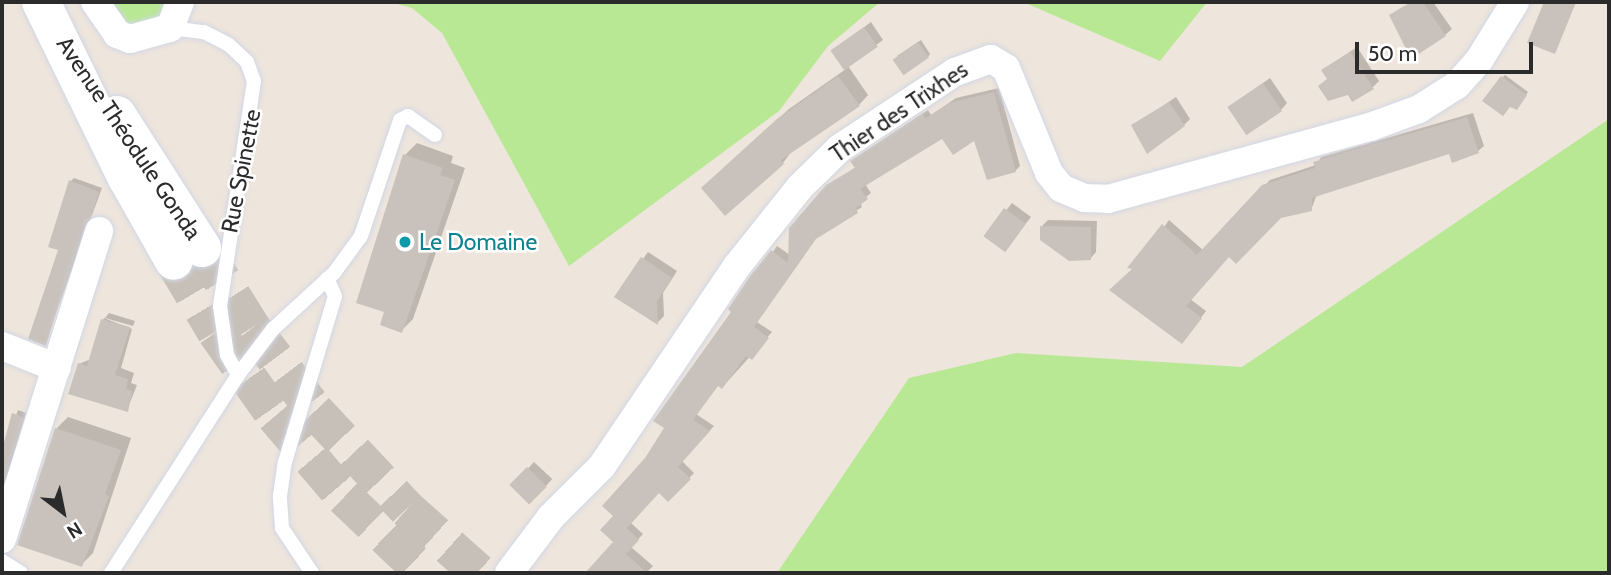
<!DOCTYPE html>
<html>
<head>
<meta charset="utf-8">
<style>
  body { margin:0 }
  #map { position:relative; width:1611px; height:575px; overflow:hidden; background:#eee5dc; font-family:Cabin,sans-serif }
  div>[style] { position:absolute }
  .green>* { inset:0; background:#b9e895 }
  .shadow>* { inset:0; background:#0003; transform-origin:0 0 }
  .building>* { inset:0; background:#c9c2bc; transform-origin:0 0 }
  .secondary-tunnel>* { height:38px; margin-top:-19px; transform-origin:0; background:repeating-linear-gradient(90deg,#c7c0b9 0 38px,transparent 0 57px) }
  .roads { filter:drop-shadow(0 0 2px #d1d7e5) drop-shadow(0 0 2px #d1d7e5) }
  .service>* { height:14px; margin:-7px; padding:0 7px; transform-origin:7px; border-radius:7px; background:#fff }
  .minor>* { height:28px; margin:-14px; padding:0 14px; transform-origin:14px; border-radius:14px; background:#fff }
  .secondary>* { height:38px; margin:-19px; padding:0 19px; transform-origin:19px; border-radius:19px; background:#fff }
  .dots>* { width:19px; height:19px; translate:-50% -50%; box-sizing:border-box; border:4px solid #fff; border-radius:50% }
  span { translate:-50% -50%; white-space:nowrap; text-align:center; line-height:1.15; -webkit-text-stroke:5px #fff; paint-order:stroke }
  .street-label { font-size:23px; color:#2b2b2b }
  .culture-label { font-size:23px; color:#0d838f }
  .left { translate:0 -50%; text-align:left }
  .frame { position:absolute; inset:0; border:4px solid #2b2b2b; pointer-events:none }
  .north { position:absolute; left:28px; top:477px; width:70px; height:70px; -webkit-text-stroke:5px #fff; paint-order:stroke; rotate:148deg; font-size:19px; font-weight:700; line-height:28px; text-align:center; color:#2b2b2b }
  .north::after { content:''; display:block; margin:auto; width:24px; height:32px; background:#2b2b2b; clip-path:polygon(50% 0,100% 100%,50% 72%,0 100%) }
  .scale { position:absolute; left:1355px; top:42px; width:178px; height:32px; box-sizing:border-box; border:4px solid #2b2b2b; border-top:0; padding-left:9px; font-size:21px; line-height:24px; white-space:nowrap; color:#2b2b2b; -webkit-text-stroke:5px #fff; paint-order:stroke }
</style>
</head>
<body>
<div id="map">
  <div class="green">
    <i style="clip-path:polygon(95px 2px,180px 2px,130px 39px)"></i>
    <i style="clip-path:polygon(390px 2px,880px 2px,828px 46px,779px 111px,569px 266px,442px 33px,412px 8px)"></i>
    <i style="clip-path:polygon(1023px 2px,1207px 2px,1160px 61px)"></i>
    <i style="clip-path:polygon(1609px 119px,1609px 573px,777px 573px,909px 378px,1016px 353px,1242px 367px)"></i>
  </div>
  <div class="shadow">
    <i style="clip-path:polygon(1412px 2px,1433px 2px,1452px 29px,1445px 35px,1392px 16px)"></i>
    <i style="clip-path:polygon(1546px 2px,1576px 2px,1554px 52px,1529px 42px)"></i>
    <i style="clip-path:polygon(871px 22px,883px 40px,848px 66px,868px 95px,859px 105px,791px 152px,783px 163px,713px 179px,789px 109px,846px 69px,840px 45px)"></i>
    <i style="clip-path:polygon(921px 40px,930px 54px,928px 57px,897px 56px)"></i>
    <i style="clip-path:polygon(1357px 47px,1379px 81px,1373px 87px,1349px 93px,1323px 70px)"></i>
    <i style="clip-path:polygon(1505px 75px,1528px 92px,1519px 105px,1502px 78px)"></i>
    <i style="clip-path:polygon(1270px 78px,1287px 103px,1281px 110px,1229px 107px)"></i>
    <i style="clip-path:polygon(999px 88px,1020px 166px,1015px 171px,975px 138px,942px 136px,865px 184px,871px 193px,860px 202px,862px 207px,818px 235px,757px 322px,772px 332px,727px 382px,719px 384px,696px 414px,714px 426px,682px 461px,694px 473px,668px 500px,659px 491px,631px 523px,643px 534px,631px 547px,653px 566px,646px 573px,587px 573px,616px 542px,616px 516px,733px 311px,777px 246px,790px 255px,827px 186px,856px 167px,858px 156px,928px 110px,931px 115px,956px 98px)"></i>
    <i style="clip-path:polygon(1176px 97px,1190px 119px,1184px 125px,1133px 126px)"></i>
    <i style="clip-path:polygon(1473px 113px,1484px 146px,1478px 151px,1451px 151px,1317px 194px,1311px 210px,1280px 216px,1230px 255px,1190px 299px,1206px 311px,1187px 336px,1136px 268px,1169px 220px,1204px 251px,1270px 180px,1316px 165px,1321px 157px)"></i>
    <i style="clip-path:polygon(417px 143px,453px 156px,451px 163px,465px 168px,413px 319px,401px 331px,387px 311px,405px 155px)"></i>
    <i style="clip-path:polygon(74px 178px,102px 188px,45px 343px,71px 181px)"></i>
    <i style="clip-path:polygon(1012px 203px,1031px 217px,1010px 244px,986px 236px)"></i>
    <i style="clip-path:polygon(1048px 220px,1097px 221px,1096px 252px,1090px 259px,1042px 226px)"></i>
    <i style="clip-path:polygon(648px 252px,677px 271px,663px 293px,664px 316px,658px 322px,616px 296px)"></i>
    <i style="clip-path:polygon(109px 313px,135px 321px,133px 326px,105px 318px)"></i>
    <i style="clip-path:polygon(104px 318px,132px 329px,121px 368px,134px 373px,131px 383px,137px 385px,127px 410px,79px 364px,91px 359px)"></i>
    <i style="clip-path:polygon(18px 410px,26px 413px,2px 496px,2px 455px)"></i>
    <i style="clip-path:polygon(68px 417px,131px 438px,93px 553px,81px 565px,56px 429px)"></i>
    <i style="left:534px;top:462px;width:25px;height:33px;rotate:43deg"></i>
  </div>
  <div class="building">
    <i style="clip-path:polygon(1411px 2px,1423px 2px,1446px 36px,1411px 59px,1389px 15px)"></i>
    <i style="clip-path:polygon(1544px 2px,1576px 2px,1555px 54px,1527px 43px)"></i>
    <i style="left:864px;top:27px;width:24px;height:41px;rotate:55deg"></i>
    <i style="left:918px;top:42px;width:19px;height:31px;rotate:55deg"></i>
    <i style="clip-path:polygon(1350px 52px,1374px 89px,1352px 102px,1348px 95px,1328px 101px,1318px 86px,1327px 79px,1321px 70px)"></i>
    <i style="clip-path:polygon(838px 76px,860px 106px,781px 160px,784px 164px,725px 216px,701px 188px,777px 119px)"></i>
    <i style="clip-path:polygon(1501px 76px,1527px 95px,1517px 110px,1510px 107px,1503px 116px,1482px 101px)"></i>
    <i style="left:1263px;top:83px;width:34px;height:43px;rotate:56deg"></i>
    <i style="clip-path:polygon(994px 92px,1016px 172px,987px 180px,974px 141px,953px 155px,942px 139px,860px 189px,868px 199px,856px 208px,858px 213px,816px 239px,754px 327px,769px 338px,752px 360px,746px 356px,722px 389px,718px 386px,693px 420px,710px 431px,678px 467px,691px 479px,668px 502px,659px 493px,627px 528px,639px 540px,626px 554px,600px 530px,613px 516px,602px 506px,645px 458px,664px 428px,653px 421px,731px 312px,728px 309px,750px 276px,771px 250px,788px 263px,789px 228px,826px 185px,855px 168px,850px 161px,922px 114px,926px 118px,949px 103px)"></i>
    <i style="clip-path:polygon(1169px 102px,1185px 126px,1147px 154px,1131px 125px)"></i>
    <i style="clip-path:polygon(1467px 117px,1479px 153px,1452px 163px,1449px 154px,1312px 198px,1312px 211px,1281px 218px,1236px 264px,1229px 257px,1186px 306px,1202px 318px,1182px 344px,1109px 290px,1132px 269px,1127px 268px,1162px 224px,1197px 255px,1262px 185px,1315px 168px,1313px 162px)"></i>
    <i style="clip-path:polygon(403px 154px,443px 168px,440px 175px,455px 180px,402px 333px,380px 325px,384px 312px,356px 303px)"></i>
    <i style="clip-path:polygon(69px 180px,99px 192px,91px 217px,83px 226px,46px 346px,28px 339px,58px 250px,48px 247px)"></i>
    <i style="left:1004px;top:208px;width:27px;height:35px;rotate:36deg"></i>
    <i style="clip-path:polygon(1040px 226px,1091px 227px,1091px 260px,1069px 261px,1040px 240px)"></i>
    <i style="clip-path:polygon(641px 257px,672px 278px,657px 301px,658px 325px,614px 297px)"></i>
    <i style="clip-path:polygon(101px 319px,130px 327px,115px 375px,128px 379px,126px 389px,132px 391px,128px 412px,68px 394px,78px 363px,87px 366px)"></i>
    <i style="clip-path:polygon(12px 413px,23px 417px,2px 484px,2px 450px)"></i>
    <i style="clip-path:polygon(55px 428px,121px 450px,105px 494px,109px 496px,82px 567px,17px 545px)"></i>
    <i style="left:527px;top:467px;width:28px;height:25px;rotate:45deg"></i>
    <i style="clip-path:polygon(613px 542px,626px 554px,647px 573px,585px 573px)"></i>
  </div>
  <div class="secondary-tunnel">
    <i style="left:202px;top:248px;width:94px;rotate:58deg"></i>
    <i style="left:252px;top:328px;width:104px;rotate:52.8deg"></i>
    <i style="left:315px;top:411px;width:134px;rotate:46.8deg"></i>
    <i style="left:407px;top:509px;width:96px;rotate:41.6deg"></i>
    <i style="left:174px;top:261px;width:82px;rotate:59.4deg"></i>
    <i style="left:216px;top:332px;width:103px;rotate:54.9deg"></i>
    <i style="left:275px;top:416px;width:106px;rotate:49.6deg"></i>
    <i style="left:344px;top:497px;width:110px;rotate:43.5deg"></i>
  </div>
  <div class="roads">
    <div class="service">
      <i style="left:170px;top:28px;width:34px;rotate:7deg"></i>
      <i style="left:204px;top:32px;width:28px;rotate:27deg"></i>
      <i style="left:229px;top:45px;width:25px;rotate:43deg"></i>
      <i style="left:247px;top:62px;width:20px;rotate:70deg"></i>
      <i style="left:254px;top:81px;width:228px;rotate:98.6deg"></i>
      <i style="left:220px;top:306px;width:49px;rotate:81.9deg"></i>
      <i style="left:227px;top:355px;width:23px;rotate:61deg"></i>
      <i style="left:2px;top:561px;width:22px;rotate:32deg"></i>
      <i style="left:111px;top:573px;width:235px;rotate:-57.3deg"></i>
      <i style="left:238px;top:375px;width:58px;rotate:-52.7deg"></i>
      <i style="left:273px;top:329px;width:83px;rotate:-42.6deg"></i>
      <i style="left:334px;top:273px;width:46px;rotate:-53.9deg"></i>
      <i style="left:361px;top:236px;width:122px;rotate:-71.4deg"></i>
      <i style="left:400px;top:120px;width:9px;rotate:-27deg"></i>
      <i style="left:408px;top:116px;width:33px;rotate:35deg"></i>
      <i style="left:312px;top:573px;width:54px;rotate:-123.7deg"></i>
      <i style="left:282px;top:528px;width:32px;rotate:-94deg"></i>
      <i style="left:280px;top:496px;width:34px;rotate:-82deg"></i>
      <i style="left:285px;top:462px;width:173px;rotate:-73.2deg"></i>
      <i style="left:335px;top:296px;width:19px;rotate:-115deg"></i>
    </div>
    <div class="minor">
      <i style="left:95px;top:2px;width:39px;rotate:55deg"></i>
      <i style="left:117px;top:34px;width:14px;rotate:21deg"></i>
      <i style="left:130px;top:39px;width:41px;rotate:-15.4deg"></i>
      <i style="left:170px;top:28px;width:28px;rotate:-69deg"></i>
      <i style="left:2px;top:346px;width:59px;rotate:21.8deg"></i>
      <i style="left:2px;top:539px;width:323px;rotate:-72.5deg"></i>
      <i style="left:509px;top:573px;width:70px;rotate:-53.1deg"></i>
      <i style="left:551px;top:517px;width:72px;rotate:-45deg"></i>
      <i style="left:602px;top:466px;width:241px;rotate:-56deg"></i>
      <i style="left:737px;top:266px;width:101px;rotate:-51.4deg"></i>
      <i style="left:800px;top:187px;width:56px;rotate:-44.3deg"></i>
      <i style="left:840px;top:148px;width:138px;rotate:-33.5deg"></i>
      <i style="left:955px;top:72px;width:38px;rotate:-20deg"></i>
      <i style="left:991px;top:59px;width:17px;rotate:31deg"></i>
      <i style="left:1006px;top:68px;width:113px;rotate:67.7deg"></i>
      <i style="left:1049px;top:173px;width:19px;rotate:51deg"></i>
      <i style="left:1061px;top:188px;width:25px;rotate:23deg"></i>
      <i style="left:1084px;top:198px;width:24px;rotate:2deg"></i>
      <i style="left:1108px;top:199px;width:272px;rotate:-15.4deg"></i>
      <i style="left:1370px;top:127px;width:52px;rotate:-20.2deg"></i>
      <i style="left:1419px;top:109px;width:45px;rotate:-32.3deg"></i>
      <i style="left:1457px;top:85px;width:31px;rotate:-48deg"></i>
      <i style="left:1478px;top:62px;width:70px;rotate:-58.3deg"></i>
    </div>
    <div class="secondary">
      <i style="left:41px;top:2px;width:196px;rotate:64deg"></i>
      <i style="left:127px;top:178px;width:95px;rotate:60.5deg"></i>
      <i style="left:117px;top:115px;width:158px;rotate:57.4deg"></i>
    </div>
  </div>
  <div class="dots">
    <i style="left:405px;top:242px;background:#0f9aa8"></i>
  </div>
  <div class="street-label">
    <span style="left:899px;top:112px;rotate:-34deg">Thier des Trixhes</span>
    <span style="left:129px;top:138px;rotate:56deg">Avenue Théodule Gonda</span>
    <span style="left:241px;top:171px;rotate:-79deg">Rue Spinette</span>
  </div>
  <div class="culture-label">
    <span class="left" style="left:419px;top:242px">Le Domaine</span>
  </div>
  <div class="frame"></div>
  <div class="north">N</div>
  <div class="scale">50 m</div>
</div>
</body>
</html>
